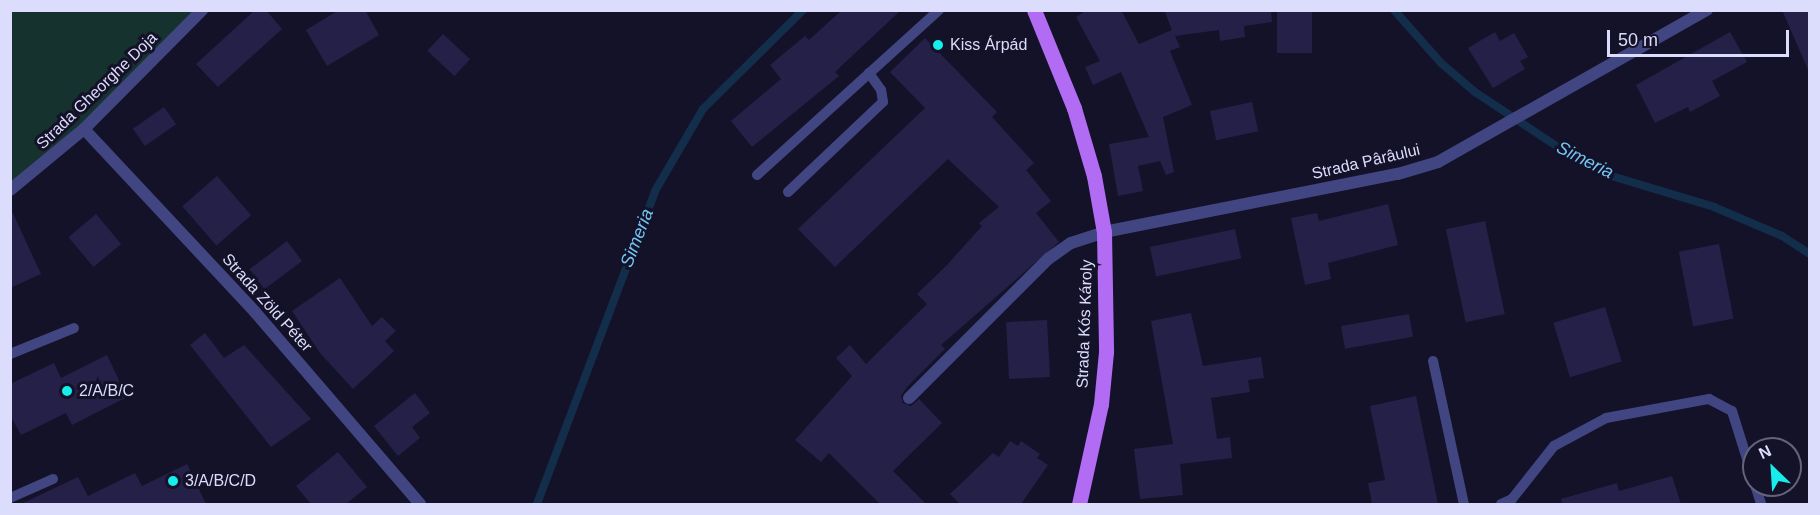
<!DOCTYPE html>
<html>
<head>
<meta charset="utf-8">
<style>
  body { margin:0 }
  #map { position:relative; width:1820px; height:515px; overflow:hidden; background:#141228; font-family:Arial,sans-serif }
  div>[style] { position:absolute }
  .green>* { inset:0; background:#16322e }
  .stream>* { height:8px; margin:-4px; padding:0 4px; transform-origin:4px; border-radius:4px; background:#132e4b }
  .building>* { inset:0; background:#242048; transform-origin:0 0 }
  .service>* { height:10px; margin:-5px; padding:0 5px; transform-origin:5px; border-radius:5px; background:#414683 }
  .minor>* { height:12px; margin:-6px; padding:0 6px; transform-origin:6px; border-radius:6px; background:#414683 }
  .tertiary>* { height:12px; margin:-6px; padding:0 6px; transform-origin:6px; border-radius:6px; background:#414683 }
  .primary>* { height:15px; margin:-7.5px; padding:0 7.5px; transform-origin:7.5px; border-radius:7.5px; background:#b26cf4 }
  .dots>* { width:16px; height:16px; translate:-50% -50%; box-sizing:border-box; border:3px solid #141228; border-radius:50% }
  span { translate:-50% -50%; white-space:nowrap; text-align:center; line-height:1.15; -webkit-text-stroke:6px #141228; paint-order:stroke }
  .poi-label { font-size:16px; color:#dcdcfc }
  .left { translate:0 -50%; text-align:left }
  .street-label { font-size:16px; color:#dcdcfc }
  .water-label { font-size:18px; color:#72c6f4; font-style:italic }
  .frame { position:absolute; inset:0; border:12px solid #dcdcfc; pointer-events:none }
  .north { position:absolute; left:1742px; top:437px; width:60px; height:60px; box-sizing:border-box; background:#141228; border:2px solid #64637d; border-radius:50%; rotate:335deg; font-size:16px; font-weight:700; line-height:24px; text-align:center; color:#dcdcfc }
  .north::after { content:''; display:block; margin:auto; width:21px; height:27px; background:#17edec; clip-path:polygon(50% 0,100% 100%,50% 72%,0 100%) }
  .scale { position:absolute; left:1607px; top:30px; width:182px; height:27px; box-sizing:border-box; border:3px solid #dcdcfc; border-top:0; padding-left:8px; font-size:18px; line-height:21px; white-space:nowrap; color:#dcdcfc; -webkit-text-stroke:4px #141228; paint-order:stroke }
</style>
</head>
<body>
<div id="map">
  <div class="green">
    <i style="clip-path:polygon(11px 11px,202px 11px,11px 190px)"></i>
  </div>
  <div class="stream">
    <i style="left:1394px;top:10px;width:71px;rotate:48.4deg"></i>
    <i style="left:1441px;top:63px;width:45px;rotate:40.5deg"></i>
    <i style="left:1475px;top:92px;width:125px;rotate:33.6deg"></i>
    <i style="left:1579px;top:161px;width:29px;rotate:27deg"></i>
    <i style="left:1605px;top:174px;width:114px;rotate:16.8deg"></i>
    <i style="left:1714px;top:207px;width:74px;rotate:23.1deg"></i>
    <i style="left:1782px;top:236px;width:33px;rotate:33deg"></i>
    <i style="left:537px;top:504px;width:335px;rotate:-69.3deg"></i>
    <i style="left:655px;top:191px;width:95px;rotate:-59.7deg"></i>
    <i style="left:703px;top:109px;width:141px;rotate:-44.7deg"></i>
  </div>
  <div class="building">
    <i style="clip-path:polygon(255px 10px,266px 10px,282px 29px,218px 87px,196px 64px)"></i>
    <i style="clip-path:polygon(339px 10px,365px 10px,379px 35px,327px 66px,306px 30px)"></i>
    <i style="clip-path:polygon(842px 10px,901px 10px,835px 72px,839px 76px,752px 147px,731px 121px,781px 79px,770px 65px,805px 36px,809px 40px)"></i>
    <i style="clip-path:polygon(1087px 10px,1121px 10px,1139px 44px,1172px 30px,1164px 10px,1271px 10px,1272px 22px,1244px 26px,1245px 37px,1220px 41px,1219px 30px,1175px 36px,1180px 47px,1170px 51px,1192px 105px,1163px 117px,1174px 172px,1166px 175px,1160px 161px,1138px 166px,1143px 191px,1118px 196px,1109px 144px,1149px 137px,1121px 72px,1093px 85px,1085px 67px,1100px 61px,1076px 17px)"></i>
    <i style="left:1277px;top:10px;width:35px;height:43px"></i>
    <i style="clip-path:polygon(1782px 10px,1809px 10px,1809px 72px)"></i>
    <i style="clip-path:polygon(1495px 32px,1500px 41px,1514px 33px,1528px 57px,1520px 61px,1525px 69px,1493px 88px,1468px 48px)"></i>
    <i style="clip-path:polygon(1730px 32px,1747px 62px,1712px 81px,1720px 96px,1690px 112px,1688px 107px,1655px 123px,1636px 85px)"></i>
    <i style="left:443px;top:34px;width:37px;height:23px;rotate:43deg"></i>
    <i style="clip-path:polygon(925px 38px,997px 112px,992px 117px,1034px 163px,1026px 170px,1051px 201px,1036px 213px,1059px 242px,941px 345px,945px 349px,907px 387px,901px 396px,903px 403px,911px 406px,919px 399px,942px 423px,893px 471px,926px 504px,880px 504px,829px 453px,821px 462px,795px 440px,852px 376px,836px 358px,850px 345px,866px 364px,927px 304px,917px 294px,947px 265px,982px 226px,979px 223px,999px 207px,948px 159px,835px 267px,798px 229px,925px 108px,890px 72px)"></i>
    <i style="left:1252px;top:102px;width:30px;height:43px;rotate:78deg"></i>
    <i style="left:164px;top:107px;width:21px;height:38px;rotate:55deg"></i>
    <i style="left:217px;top:176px;width:52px;height:46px;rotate:49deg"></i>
    <i style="clip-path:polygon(1388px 204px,1398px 245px,1328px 263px,1331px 279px,1305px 285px,1291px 218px,1317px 213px,1319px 221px)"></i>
    <i style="clip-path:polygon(10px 207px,41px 274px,10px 288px)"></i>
    <i style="left:96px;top:214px;width:39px;height:36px;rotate:50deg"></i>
    <i style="left:1485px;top:221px;width:95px;height:40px;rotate:78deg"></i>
    <i style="left:1235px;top:229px;width:30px;height:87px;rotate:78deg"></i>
    <i style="left:287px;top:241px;width:25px;height:47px;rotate:53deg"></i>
    <i style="left:1719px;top:244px;width:76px;height:41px;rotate:79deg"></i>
    <i style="clip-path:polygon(340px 278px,372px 326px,382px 317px,396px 331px,385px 341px,394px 351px,353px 389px,320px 353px,292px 311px)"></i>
    <i style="left:1605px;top:307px;width:57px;height:54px;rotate:73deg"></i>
    <i style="clip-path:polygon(1191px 313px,1203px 366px,1261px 357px,1264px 378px,1248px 380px,1250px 392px,1211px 398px,1217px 439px,1230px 437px,1232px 458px,1180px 464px,1183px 495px,1140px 499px,1134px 449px,1173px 444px,1151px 321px)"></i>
    <i style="left:1409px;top:314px;width:23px;height:69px;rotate:80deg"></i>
    <i style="left:1047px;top:320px;width:57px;height:41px;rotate:87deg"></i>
    <i style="clip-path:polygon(205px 333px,224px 358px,244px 345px,311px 419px,271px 447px,190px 345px)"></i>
    <i style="clip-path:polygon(107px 355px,127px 397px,72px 425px,66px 413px,21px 435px,10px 415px,10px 384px,54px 363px,61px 378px)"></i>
    <i style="clip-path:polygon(415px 393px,430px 413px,412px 427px,420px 438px,398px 456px,374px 426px)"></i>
    <i style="clip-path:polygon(1416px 396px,1438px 504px,1372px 504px,1368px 483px,1385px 480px,1370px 406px)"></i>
    <i style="clip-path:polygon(1010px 441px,1018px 446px,1021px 441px,1040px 454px,1037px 458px,1048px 465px,1021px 504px,960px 504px,950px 494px,993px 453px,999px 457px)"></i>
    <i style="clip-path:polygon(338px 452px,367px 487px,346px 504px,311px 504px,296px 486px)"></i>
    <i style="clip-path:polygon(187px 464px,206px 504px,21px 504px,78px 477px,88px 496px,135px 473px,142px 486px)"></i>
    <i style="clip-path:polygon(1672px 476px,1681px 504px,1562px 504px,1561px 499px,1617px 483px,1619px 491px)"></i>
  </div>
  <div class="service">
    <i style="left:757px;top:175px;width:246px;rotate:-42.2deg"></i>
    <i style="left:788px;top:192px;width:131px;rotate:-43.5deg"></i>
    <i style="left:883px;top:102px;width:12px;rotate:-99deg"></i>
    <i style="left:881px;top:90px;width:21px;rotate:-125deg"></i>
    <i style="left:10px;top:354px;width:69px;rotate:-22.1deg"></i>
    <i style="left:1433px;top:361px;width:146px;rotate:77.8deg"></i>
    <i style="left:1755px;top:485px;width:20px;rotate:72deg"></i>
    <i style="left:10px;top:498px;width:47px;rotate:-23.8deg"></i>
    <i style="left:1501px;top:504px;width:12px;rotate:-24deg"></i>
    <i style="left:1512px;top:499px;width:68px;rotate:-51.6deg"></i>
    <i style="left:1554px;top:446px;width:59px;rotate:-28.3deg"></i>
    <i style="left:1606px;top:418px;width:105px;rotate:-10.5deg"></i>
    <i style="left:1709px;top:399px;width:26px;rotate:28deg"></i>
    <i style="left:1732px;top:411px;width:73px;rotate:72.6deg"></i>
  </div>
  <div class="minor">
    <i style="left:84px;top:129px;width:250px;rotate:46.9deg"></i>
    <i style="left:255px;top:312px;width:253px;rotate:49.3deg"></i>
    <i style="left:909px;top:398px;width:197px;rotate:-45deg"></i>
    <i style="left:1048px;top:259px;width:28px;rotate:-35deg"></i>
    <i style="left:1071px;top:243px;width:35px;rotate:-18deg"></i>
    <i style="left:1104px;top:232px;width:300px;rotate:-11.2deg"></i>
    <i style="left:1398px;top:174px;width:42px;rotate:-16.7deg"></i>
    <i style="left:1438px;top:162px;width:309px;rotate:-29.5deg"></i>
  </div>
  <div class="tertiary">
    <i style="left:10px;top:190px;width:96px;rotate:-39.5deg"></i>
    <i style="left:84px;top:129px;width:168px;rotate:-45.2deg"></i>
  </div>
  <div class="primary">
    <i style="left:1034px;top:10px;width:106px;rotate:67.8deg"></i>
    <i style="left:1074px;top:108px;width:71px;rotate:73.6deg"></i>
    <i style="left:1094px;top:176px;width:57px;rotate:79.9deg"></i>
    <i style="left:1104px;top:232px;width:120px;rotate:89deg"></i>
    <i style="left:1106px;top:352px;width:52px;rotate:95.5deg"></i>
    <i style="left:1101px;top:404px;width:102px;rotate:102.4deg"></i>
  </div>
  <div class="dots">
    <i style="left:938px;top:45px;background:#17edec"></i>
    <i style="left:67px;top:391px;background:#17edec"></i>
    <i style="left:173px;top:481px;background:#17edec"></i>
  </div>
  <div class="poi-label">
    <span class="left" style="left:950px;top:45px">Kiss Árpád</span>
    <span class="left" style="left:79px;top:391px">2/A/B/C</span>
    <span class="left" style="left:185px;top:481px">3/A/B/C/D</span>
  </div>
  <div class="street-label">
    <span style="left:97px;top:91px;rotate:-44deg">Strada Gheorghe Doja</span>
    <span style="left:1366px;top:162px;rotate:-13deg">Strada Pârâului</span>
    <span style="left:267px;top:303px;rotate:48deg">Strada Zöld Péter</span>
    <span style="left:1085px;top:324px;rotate:-88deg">Strada Kós Károly</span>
  </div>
  <div class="water-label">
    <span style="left:1585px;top:160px;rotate:27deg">Simeria</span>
    <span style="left:637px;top:238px;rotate:-69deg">Simeria</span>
  </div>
  <div class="frame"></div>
  <div class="north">N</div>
  <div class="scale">50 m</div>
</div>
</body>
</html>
